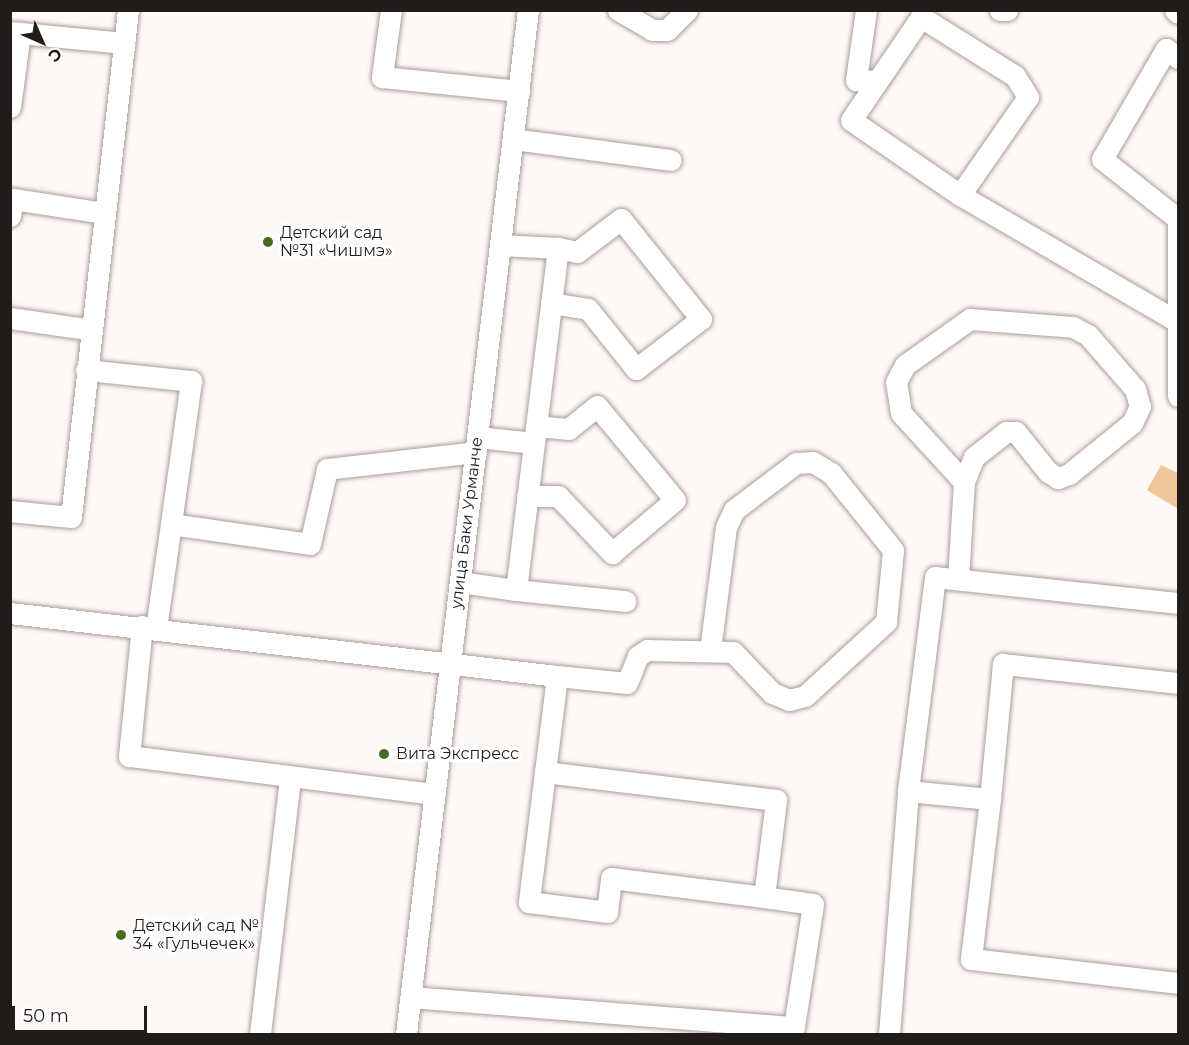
<!DOCTYPE html>
<html>
<head>
<meta charset="utf-8">
<style>
  body { margin:0 }
  #map { position:relative; width:1189px; height:1045px; overflow:hidden; background:#fef8f6; font-family:Montserrat,sans-serif }
  div>[style] { position:absolute }
  .green>* { inset:0; background:#eec799 }
  .roads { filter:drop-shadow(0 0 2px #ab9c98) drop-shadow(0 0 2px #ab9c98) }
  .minor>* { height:21px; margin:-10.5px; padding:0 10.5px; transform-origin:10.5px; border-radius:10.5px; background:#fff }
  .dots>* { width:16px; height:16px; translate:-50% -50%; box-sizing:border-box; border:3px solid #fff; border-radius:50% }
  span { translate:-50% -50%; white-space:nowrap; text-align:center; line-height:1.15; -webkit-text-stroke:6px #fff; paint-order:stroke }
  .poi-label { font-size:16px; color:#211c1a }
  .left { translate:0 -50%; text-align:left }
  .street-label { font-size:16px; color:#211c1a }
  .frame { position:absolute; inset:0; border:12px solid #211c1a; pointer-events:none }
  .north { position:absolute; left:12px; top:12px; width:60px; height:60px; -webkit-text-stroke:4px #fff; paint-order:stroke; rotate:135deg; font-size:16px; font-weight:700; line-height:24px; text-align:center; color:#211c1a }
  .north::after { content:''; display:block; margin:auto; width:21px; height:27px; background:#211c1a; clip-path:polygon(50% 0,100% 100%,50% 72%,0 100%) }
  .scale { position:absolute; left:12px; top:1006px; width:135px; height:27px; box-sizing:border-box; border:3px solid #211c1a; border-top:0; padding-left:8px; font-size:18px; line-height:21px; white-space:nowrap; color:#211c1a; -webkit-text-stroke:4px #fff; paint-order:stroke }
</style>
</head>
<body>
<div id="map">
  <div class="green">
    <i style="clip-path:polygon(1161px 465px,1178px 473px,1178px 509px,1147px 490px)"></i>
  </div>
  <div class="roads">
    <div class="minor">
      <i style="left:391px;top:10px;width:68px;rotate:97.7deg"></i>
      <i style="left:382px;top:77px;width:138px;rotate:5.8deg"></i>
      <i style="left:618px;top:10px;width:39px;rotate:30deg"></i>
      <i style="left:652px;top:30px;width:15px"></i>
      <i style="left:667px;top:30px;width:28px;rotate:-45deg"></i>
      <i style="left:866px;top:10px;width:71px;rotate:98.1deg"></i>
      <i style="left:856px;top:80px;width:21px;rotate:3deg"></i>
      <i style="left:1000px;top:10px;width:7px"></i>
      <i style="left:1175px;top:10px;width:4px;rotate:45deg"></i>
      <i style="left:921px;top:17px;width:111px;rotate:32.1deg"></i>
      <i style="left:1015px;top:76px;width:25px;rotate:58deg"></i>
      <i style="left:1028px;top:97px;width:119px;rotate:124.8deg"></i>
      <i style="left:960px;top:195px;width:132px;rotate:-145.5deg"></i>
      <i style="left:851px;top:120px;width:125px;rotate:-55.8deg"></i>
      <i style="left:10px;top:32px;width:115px;rotate:5.5deg"></i>
      <i style="left:1178px;top:58px;width:15px;rotate:-143deg"></i>
      <i style="left:1166px;top:49px;width:127px;rotate:120.2deg"></i>
      <i style="left:1102px;top:159px;width:97px;rotate:38.3deg"></i>
      <i style="left:10px;top:107px;width:75px;rotate:-82.3deg"></i>
      <i style="left:513px;top:139px;width:159px;rotate:7.6deg"></i>
      <i style="left:960px;top:195px;width:252px;rotate:30.2deg"></i>
      <i style="left:10px;top:216px;width:17px;rotate:-80deg"></i>
      <i style="left:13px;top:199px;width:93px;rotate:8.7deg"></i>
      <i style="left:1178px;top:219px;width:177px;rotate:90deg"></i>
      <i style="left:551px;top:303px;width:37px;rotate:9deg"></i>
      <i style="left:588px;top:309px;width:77px;rotate:51.3deg"></i>
      <i style="left:636px;top:369px;width:82px;rotate:-37.6deg"></i>
      <i style="left:701px;top:319px;width:128px;rotate:-128.7deg"></i>
      <i style="left:621px;top:219px;width:55px;rotate:143.1deg"></i>
      <i style="left:577px;top:252px;width:19px;rotate:-168deg"></i>
      <i style="left:10px;top:318px;width:83px;rotate:8.3deg"></i>
      <i style="left:86px;top:370px;width:106px;rotate:6deg"></i>
      <i style="left:191px;top:381px;width:144px;rotate:98deg"></i>
      <i style="left:478px;top:437px;width:56px;rotate:6.1deg"></i>
      <i style="left:527px;top:496px;width:31px"></i>
      <i style="left:558px;top:496px;width:79px;rotate:46.5deg"></i>
      <i style="left:612px;top:553px;width:82px;rotate:-40.1deg"></i>
      <i style="left:675px;top:500px;width:122px;rotate:-129.7deg"></i>
      <i style="left:597px;top:406px;width:36px;rotate:141deg"></i>
      <i style="left:569px;top:429px;width:33px;rotate:-175deg"></i>
      <i style="left:10px;top:511px;width:61px;rotate:5.6deg"></i>
      <i style="left:71px;top:517px;width:510px;rotate:-83.59deg"></i>
      <i style="left:958px;top:579px;width:97px;rotate:-86.5deg"></i>
      <i style="left:964px;top:482px;width:93px;rotate:-132.4deg"></i>
      <i style="left:901px;top:413px;width:31px;rotate:-99deg"></i>
      <i style="left:896px;top:382px;width:19px;rotate:-62deg"></i>
      <i style="left:905px;top:365px;width:80px;rotate:-35.3deg"></i>
      <i style="left:970px;top:319px;width:103px;rotate:4.4deg"></i>
      <i style="left:1073px;top:327px;width:17px;rotate:28deg"></i>
      <i style="left:1088px;top:335px;width:72px;rotate:49deg"></i>
      <i style="left:1135px;top:389px;width:18px;rotate:74deg"></i>
      <i style="left:1140px;top:406px;width:19px;rotate:115deg"></i>
      <i style="left:1132px;top:423px;width:81px;rotate:141deg"></i>
      <i style="left:1069px;top:474px;width:12px;rotate:160deg"></i>
      <i style="left:1058px;top:478px;width:12px;rotate:-149deg"></i>
      <i style="left:1048px;top:472px;width:51px;rotate:-128.7deg"></i>
      <i style="left:1016px;top:432px;width:10px;rotate:180deg"></i>
      <i style="left:1006px;top:432px;width:41px;rotate:142deg"></i>
      <i style="left:974px;top:457px;width:27px;rotate:112deg"></i>
      <i style="left:460px;top:582px;width:57px;rotate:8.1deg"></i>
      <i style="left:516px;top:590px;width:345px;rotate:-83deg"></i>
      <i style="left:558px;top:248px;width:58px;rotate:-177deg"></i>
      <i style="left:516px;top:590px;width:110px;rotate:5.8deg"></i>
      <i style="left:1178px;top:603px;width:244px;rotate:-173.9deg"></i>
      <i style="left:935px;top:577px;width:216px;rotate:97.2deg"></i>
      <i style="left:908px;top:791px;width:82px;rotate:5.6deg"></i>
      <i style="left:990px;top:799px;width:136px;rotate:-84.5deg"></i>
      <i style="left:1003px;top:664px;width:176px;rotate:6.2deg"></i>
      <i style="left:10px;top:613px;width:551px;rotate:6.57deg"></i>
      <i style="left:557px;top:676px;width:228px;rotate:97.1deg"></i>
      <i style="left:529px;top:902px;width:79px;rotate:7.3deg"></i>
      <i style="left:607px;top:912px;width:34px;rotate:-83deg"></i>
      <i style="left:611px;top:878px;width:154px;rotate:7.1deg"></i>
      <i style="left:764px;top:897px;width:98px;rotate:-82.9deg"></i>
      <i style="left:776px;top:800px;width:233px;rotate:-173.1deg"></i>
      <i style="left:142px;top:626px;width:131px;rotate:95.7deg"></i>
      <i style="left:129px;top:756px;width:308px;rotate:7.1deg"></i>
      <i style="left:156px;top:628px;width:105px;rotate:-81.8deg"></i>
      <i style="left:171px;top:524px;width:140px;rotate:8.2deg"></i>
      <i style="left:310px;top:544px;width:77px;rotate:-77.2deg"></i>
      <i style="left:327px;top:469px;width:150px;rotate:-6.5deg"></i>
      <i style="left:557px;top:676px;width:70px;rotate:5.7deg"></i>
      <i style="left:627px;top:683px;width:29px;rotate:-68deg"></i>
      <i style="left:638px;top:656px;width:11px;rotate:-34deg"></i>
      <i style="left:647px;top:650px;width:86px;rotate:1.3deg"></i>
      <i style="left:733px;top:652px;width:57px;rotate:46.4deg"></i>
      <i style="left:772px;top:693px;width:18px;rotate:22deg"></i>
      <i style="left:789px;top:700px;width:16px;rotate:-14deg"></i>
      <i style="left:805px;top:696px;width:110px;rotate:-42.4deg"></i>
      <i style="left:886px;top:622px;width:72px;rotate:-84.4deg"></i>
      <i style="left:893px;top:550px;width:99px;rotate:-128.8deg"></i>
      <i style="left:831px;top:473px;width:21px;rotate:-149deg"></i>
      <i style="left:813px;top:462px;width:17px;rotate:177deg"></i>
      <i style="left:796px;top:463px;width:78px;rotate:142.8deg"></i>
      <i style="left:734px;top:510px;width:19px;rotate:115deg"></i>
      <i style="left:726px;top:527px;width:125px;rotate:97.4deg"></i>
      <i style="left:990px;top:799px;width:161px;rotate:96.8deg"></i>
      <i style="left:971px;top:959px;width:208px;rotate:6.6deg"></i>
      <i style="left:411px;top:997px;width:384px;rotate:4.5deg"></i>
      <i style="left:794px;top:1027px;width:124px;rotate:-81.2deg"></i>
      <i style="left:813px;top:904px;width:49px;rotate:-171.9deg"></i>
      <i style="left:260px;top:1034px;width:259px;rotate:-83.3deg"></i>
      <i style="left:406px;top:1034px;width:1031px;rotate:-83.21deg"></i>
      <i style="left:889px;top:1034px;width:244px;rotate:-85.5deg"></i>
    </div>
  </div>
  <div class="dots">
    <i style="left:268px;top:242px;background:#4a6a21"></i>
    <i style="left:384px;top:754px;background:#4a6a21"></i>
    <i style="left:121px;top:935px;background:#4a6a21"></i>
  </div>
  <div class="poi-label">
    <span class="left" style="left:280px;top:242px">Детский сад<br>№31 «Чишмэ»</span>
    <span class="left" style="left:396px;top:754px">Вита Экспресс</span>
    <span class="left" style="left:133px;top:935px">Детский сад №<br>34 «Гульчечек»</span>
  </div>
  <div class="street-label">
    <span style="left:467px;top:523px;rotate:-83deg">улица Баки Урманче</span>
  </div>
  <div class="frame"></div>
  <div class="north">С</div>
  <div class="scale">50 m</div>
</div>
</body>
</html>
